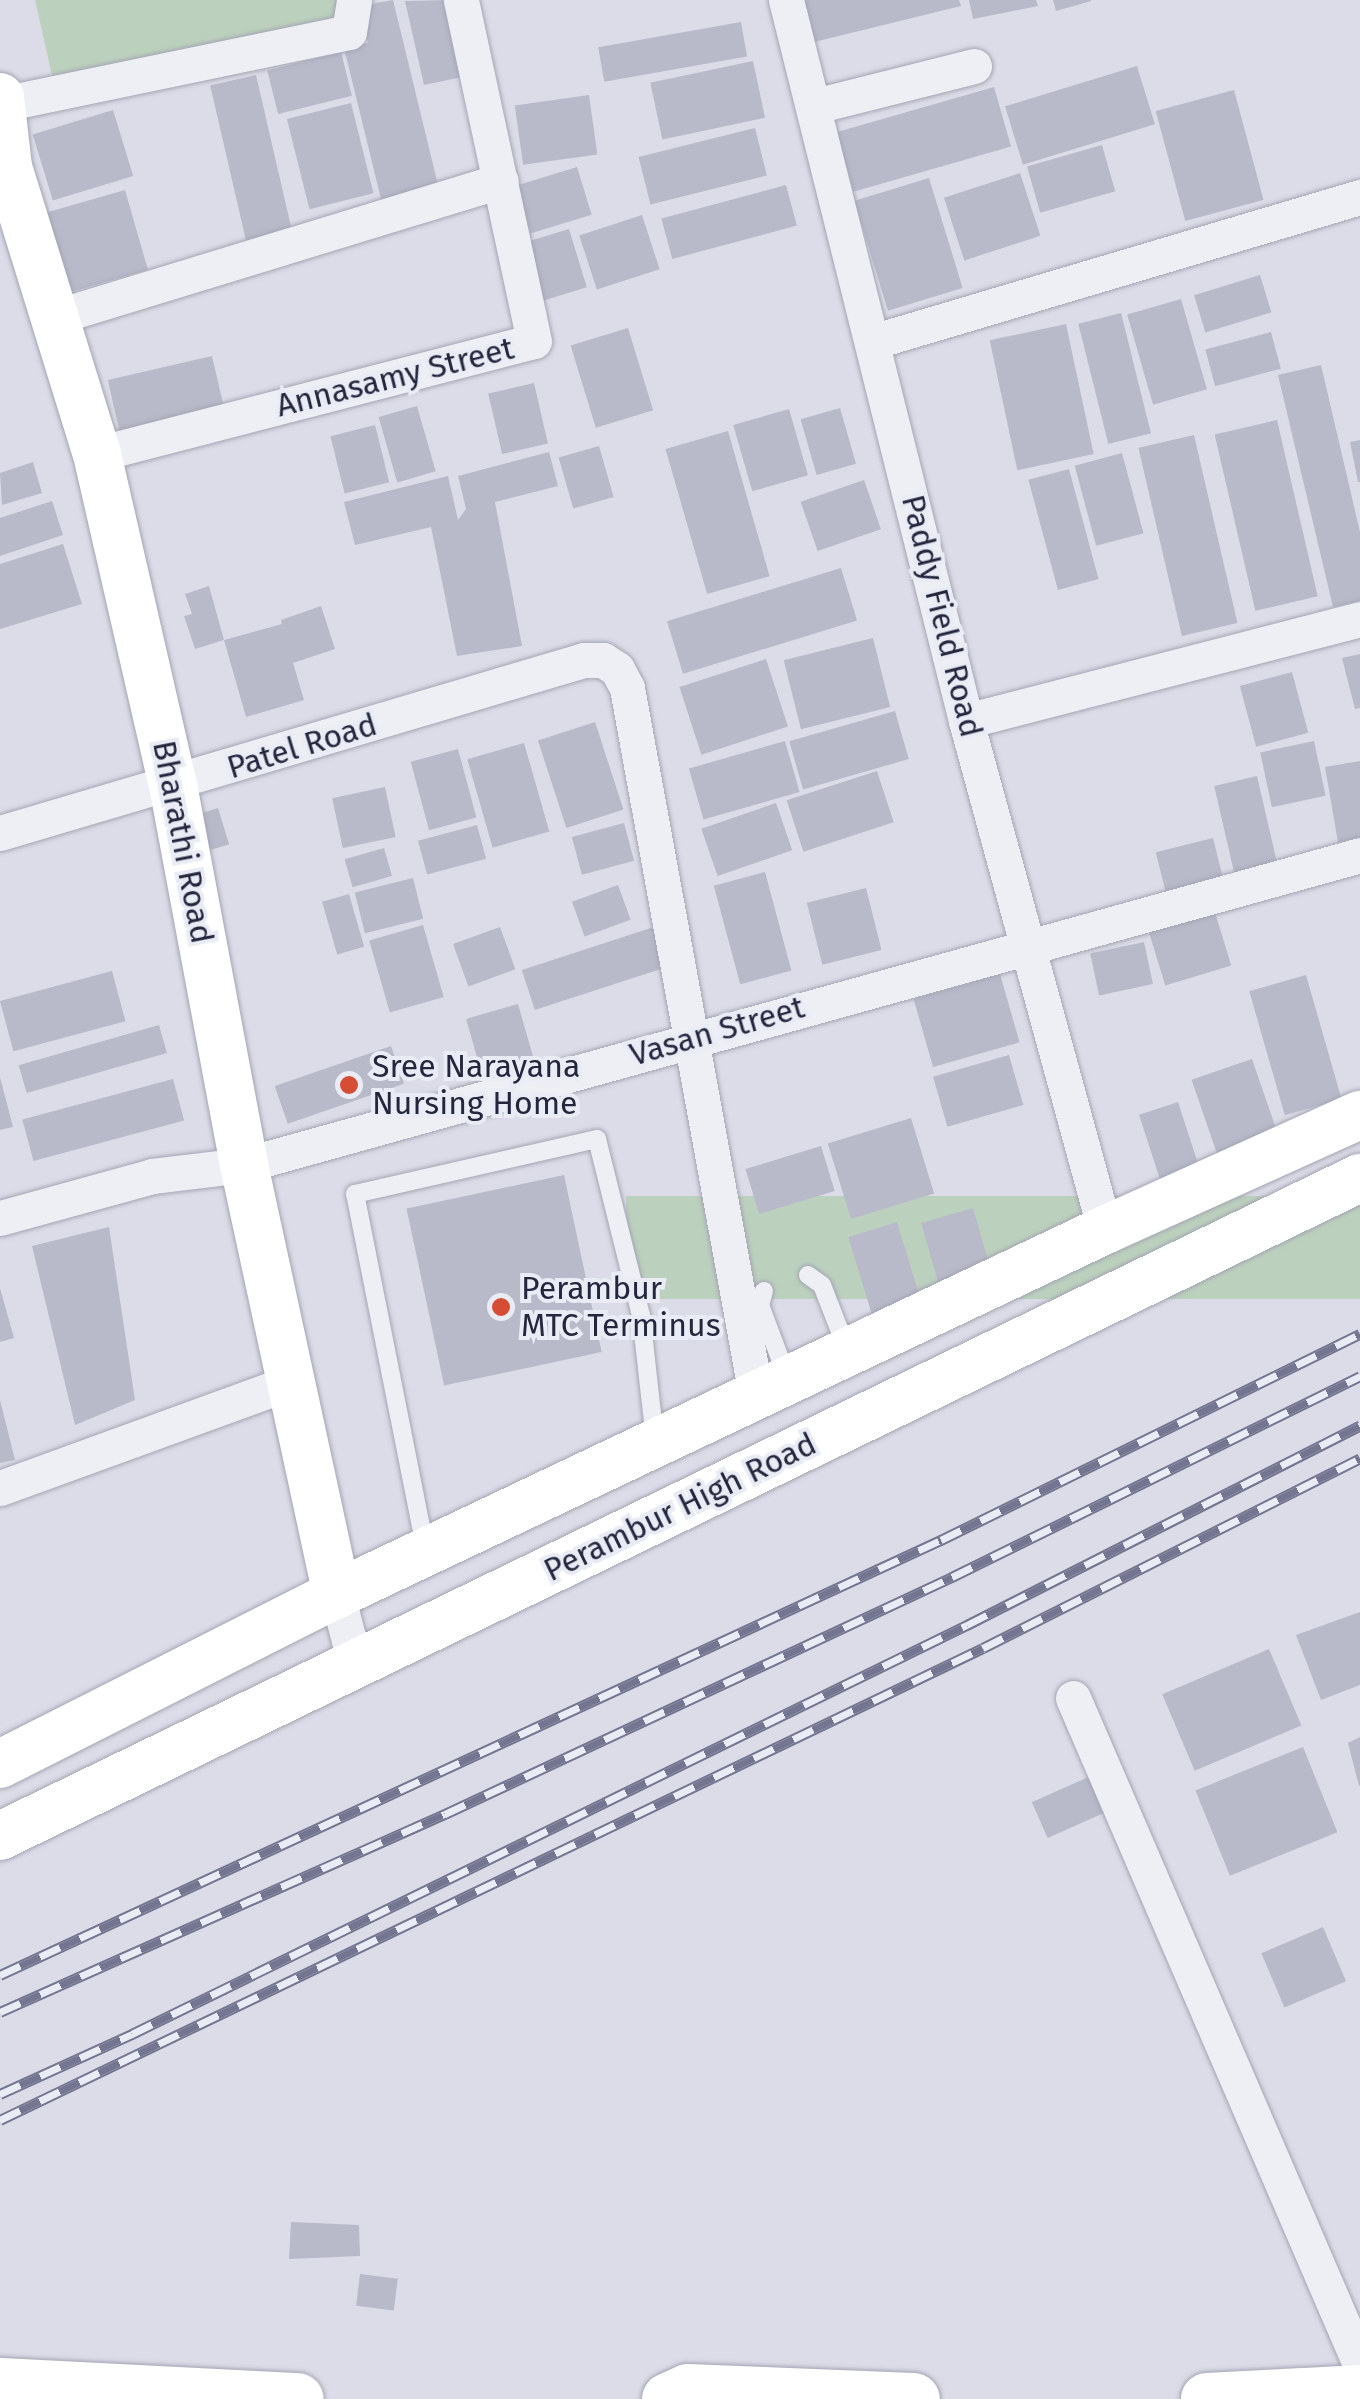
<!DOCTYPE html>
<html>
<head>
<meta charset="utf-8">
<style>
  body { margin:0 }
  #map { position:relative; width:1360px; height:2399px; overflow:hidden; background:#dbdce7; font-family:"Fira Sans",sans-serif }
  div>[style] { position:absolute }
  .green>* { inset:0; background:#bcd1bd; transform-origin:0 0 }
  .building>* { inset:0; background:#b8baca; transform-origin:0 0 }
  .roads { filter:drop-shadow(0 0 2px #a4a5b4) drop-shadow(0 0 2px #a4a5b4) }
  .lane>* { height:18px; margin:-9px; padding:0 9px; transform-origin:9px; border-radius:9px; background:#eeeef5 }
  .street>* { height:35px; margin:-17.5px; padding:0 17.5px; transform-origin:17.5px; border-radius:17.5px; background:#eeeef5 }
  .secondary>* { height:48px; margin:-24px; padding:0 24px; transform-origin:24px; border-radius:24px; background:#fff }
  .primary>* { height:52px; margin:-26px; padding:0 26px; transform-origin:26px; border-radius:26px; background:#fff }
  .rail>* { height:11px; margin-top:-5.5px; transform-origin:0; background:repeating-linear-gradient(90deg,#eaecf5 0 22px,#747691 0 44px); box-sizing:border-box; border-block:2px solid #747691 }
  .dots>* { width:28px; height:28px; translate:-50% -50%; box-sizing:border-box; border:5px solid #eaecf5; border-radius:50% }
  span { translate:-50% -50%; white-space:nowrap; text-align:center; line-height:1.15; -webkit-text-stroke:8px #eaecf5; paint-order:stroke }
  .street-label { font-size:32px; color:#24263e }
  .poi-label { font-size:32px; color:#24263e }
  .left { translate:0 -50%; text-align:left }
</style>
</head>
<body>
<div id="map">
  <div class="green">
    <i style="clip-path:polygon(35px 0,346px 0,351px 24px,58px 102px)"></i>
    <i style="left:1360px;top:1196px;width:103px;height:734px;rotate:90deg"></i>
  </div>
  <div class="building">
    <i style="clip-path:polygon(393px 0,439px 189px,382px 203px,344px 48px,368px 43px,360px 6px)"></i>
    <i style="clip-path:polygon(454px 0,472px 75px,424px 85px,405px 1px)"></i>
    <i style="clip-path:polygon(800px 0,959px 0,961px 6px,810px 43px)"></i>
    <i style="clip-path:polygon(969px 0,1036px 0,1038px 6px,973px 19px)"></i>
    <i style="clip-path:polygon(1053px 0,1091px 0,1091px 1px,1056px 11px)"></i>
    <i style="left:741px;top:22px;width:35px;height:145px;rotate:80deg"></i>
    <i style="left:341px;top:52px;width:45px;height:76px;rotate:76deg"></i>
    <i style="left:753px;top:61px;width:58px;height:105px;rotate:78deg"></i>
    <i style="left:1137px;top:66px;width:61px;height:138px;rotate:73deg"></i>
    <i style="left:256px;top:75px;width:159px;height:47px;rotate:77deg"></i>
    <i style="left:994px;top:87px;width:62px;height:164px;rotate:74deg"></i>
    <i style="left:1234px;top:90px;width:114px;height:81px;rotate:75deg"></i>
    <i style="left:589px;top:95px;width:60px;height:75px;rotate:82deg"></i>
    <i style="left:351px;top:103px;width:93px;height:66px;rotate:76deg"></i>
    <i style="left:113px;top:110px;width:69px;height:84px;rotate:73deg"></i>
    <i style="left:755px;top:128px;width:49px;height:120px;rotate:76deg"></i>
    <i style="left:1102px;top:145px;width:48px;height:78px;rotate:74deg"></i>
    <i style="left:577px;top:167px;width:50px;height:64px;rotate:73deg"></i>
    <i style="left:1020px;top:173px;width:66px;height:80px;rotate:72deg"></i>
    <i style="left:929px;top:178px;width:115px;height:78px;rotate:73deg"></i>
    <i style="left:786px;top:185px;width:42px;height:129px;rotate:75deg"></i>
    <i style="left:125px;top:190px;width:83px;height:89px;rotate:74deg"></i>
    <i style="left:642px;top:215px;width:57px;height:66px;rotate:72deg"></i>
    <i style="left:569px;top:229px;width:61px;height:50px;rotate:73deg"></i>
    <i style="left:1260px;top:275px;width:39px;height:69px;rotate:73deg"></i>
    <i style="left:1181px;top:299px;width:94px;height:56px;rotate:74deg"></i>
    <i style="left:1121px;top:313px;width:124px;height:44px;rotate:76deg"></i>
    <i style="left:1066px;top:324px;width:133px;height:78px;rotate:78deg"></i>
    <i style="left:628px;top:328px;width:86px;height:60px;rotate:73deg"></i>
    <i style="left:1271px;top:332px;width:38px;height:68px;rotate:75deg"></i>
    <i style="left:212px;top:356px;width:54px;height:107px;rotate:77deg"></i>
    <i style="clip-path:polygon(1321px 365px,1360px 532px,1360px 601px,1333px 607px,1278px 375px)"></i>
    <i style="left:534px;top:383px;width:62px;height:47px;rotate:77deg"></i>
    <i style="left:417px;top:406px;width:68px;height:40px;rotate:74deg"></i>
    <i style="left:840px;top:408px;width:58px;height:41px;rotate:74deg"></i>
    <i style="left:789px;top:409px;width:69px;height:58px;rotate:74deg"></i>
    <i style="left:1277px;top:420px;width:181px;height:64px;rotate:77deg"></i>
    <i style="left:375px;top:425px;width:59px;height:46px;rotate:76deg"></i>
    <i style="left:728px;top:431px;width:151px;height:65px;rotate:74deg"></i>
    <i style="left:1194px;top:435px;width:193px;height:57px;rotate:77deg"></i>
    <i style="clip-path:polygon(1360px 440px,1360px 482px,1358px 482px,1350px 442px)"></i>
    <i style="left:599px;top:446px;width:53px;height:42px;rotate:74deg"></i>
    <i style="clip-path:polygon(549px 452px,558px 486px,495px 502px,522px 646px,457px 656px,431px 527px,355px 545px,344px 502px,448px 476px,458px 520px,466px 509px,458px 476px)"></i>
    <i style="left:1122px;top:453px;width:83px;height:49px;rotate:75deg"></i>
    <i style="clip-path:polygon(33px 462px,42px 493px,2px 505px,0 473px)"></i>
    <i style="left:1069px;top:469px;width:114px;height:42px;rotate:75deg"></i>
    <i style="left:864px;top:480px;width:52px;height:67px;rotate:71deg"></i>
    <i style="clip-path:polygon(52px 501px,63px 535px,0 556px,0 518px)"></i>
    <i style="clip-path:polygon(63px 544px,82px 604px,0 629px,0 564px)"></i>
    <i style="left:841px;top:568px;width:55px;height:182px;rotate:73deg"></i>
    <i style="clip-path:polygon(209px 586px,224px 640px,282px 624px,281px 620px,321px 606px,335px 649px,293px 663px,304px 700px,246px 717px,224px 640px,195px 649px,184px 616px,192px 614px,185px 594px)"></i>
    <i style="left:873px;top:638px;width:71px;height:92px;rotate:76deg"></i>
    <i style="clip-path:polygon(1360px 654px,1360px 708px,1355px 709px,1342px 658px)"></i>
    <i style="left:766px;top:659px;width:71px;height:91px;rotate:72deg"></i>
    <i style="left:1292px;top:672px;width:63px;height:54px;rotate:75deg"></i>
    <i style="left:895px;top:711px;width:50px;height:110px;rotate:74deg"></i>
    <i style="left:595px;top:722px;width:92px;height:60px;rotate:72deg"></i>
    <i style="left:785px;top:741px;width:53px;height:100px;rotate:74deg"></i>
    <i style="left:1314px;top:741px;width:56px;height:55px;rotate:78deg"></i>
    <i style="left:524px;top:743px;width:92px;height:59px;rotate:74deg"></i>
    <i style="left:458px;top:749px;width:71px;height:49px;rotate:75deg"></i>
    <i style="clip-path:polygon(1360px 761px,1360px 844px,1339px 848px,1325px 767px)"></i>
    <i style="left:877px;top:771px;width:54px;height:95px;rotate:72deg"></i>
    <i style="left:1257px;top:776px;width:100px;height:44px;rotate:77deg"></i>
    <i style="left:385px;top:787px;width:51px;height:54px;rotate:78deg"></i>
    <i style="left:776px;top:803px;width:50px;height:79px;rotate:71deg"></i>
    <i style="left:218px;top:808px;width:38px;height:39px;rotate:73deg"></i>
    <i style="left:624px;top:823px;width:39px;height:54px;rotate:75deg"></i>
    <i style="left:477px;top:825px;width:35px;height:61px;rotate:75deg"></i>
    <i style="left:1213px;top:838px;width:50px;height:59px;rotate:76deg"></i>
    <i style="left:384px;top:848px;width:29px;height:41px;rotate:74deg"></i>
    <i style="left:765px;top:872px;width:102px;height:53px;rotate:75deg"></i>
    <i style="left:413px;top:878px;width:42px;height:60px;rotate:76deg"></i>
    <i style="left:618px;top:885px;width:37px;height:49px;rotate:70deg"></i>
    <i style="left:866px;top:888px;width:64px;height:61px;rotate:76deg"></i>
    <i style="left:349px;top:894px;width:55px;height:28px;rotate:74deg"></i>
    <i style="left:1214px;top:909px;width:59px;height:69px;rotate:73deg"></i>
    <i style="left:423px;top:925px;width:75px;height:56px;rotate:74deg"></i>
    <i style="left:500px;top:927px;width:45px;height:50px;rotate:70deg"></i>
    <i style="left:654px;top:927px;width:42px;height:139px;rotate:72deg"></i>
    <i style="left:1144px;top:942px;width:43px;height:55px;rotate:78deg"></i>
    <i style="left:112px;top:971px;width:52px;height:116px;rotate:75deg"></i>
    <i style="left:1000px;top:974px;width:71px;height:90px;rotate:74deg"></i>
    <i style="left:1306px;top:975px;width:129px;height:59px;rotate:74deg"></i>
    <i style="left:518px;top:1004px;width:70px;height:54px;rotate:74deg"></i>
    <i style="left:159px;top:1025px;width:29px;height:146px;rotate:74deg"></i>
    <i style="left:391px;top:1046px;width:40px;height:123px;rotate:71deg"></i>
    <i style="left:1009px;top:1055px;width:52px;height:79px;rotate:74deg"></i>
    <i style="left:1252px;top:1059px;width:87px;height:64px;rotate:71deg"></i>
    <i style="clip-path:polygon(0 1077px,13px 1127px,0 1130px)"></i>
    <i style="left:173px;top:1079px;width:43px;height:156px;rotate:75deg"></i>
    <i style="left:1178px;top:1102px;width:82px;height:41px;rotate:72deg"></i>
    <i style="left:911px;top:1118px;width:79px;height:87px;rotate:73deg"></i>
    <i style="left:821px;top:1146px;width:47px;height:79px;rotate:73deg"></i>
    <i style="left:564px;top:1175px;width:181px;height:161px;rotate:78deg"></i>
    <i style="left:973px;top:1208px;width:66px;height:54px;rotate:74deg"></i>
    <i style="left:897px;top:1222px;width:80px;height:51px;rotate:73deg"></i>
    <i style="clip-path:polygon(109px 1227px,135px 1400px,75px 1425px,32px 1246px)"></i>
    <i style="clip-path:polygon(0 1288px,14px 1338px,0 1342px)"></i>
    <i style="clip-path:polygon(0 1400px,15px 1460px,0 1463px)"></i>
    <i style="clip-path:polygon(1360px 1612px,1360px 1685px,1321px 1700px,1296px 1635px)"></i>
    <i style="left:1269px;top:1649px;width:83px;height:116px;rotate:67deg"></i>
    <i style="clip-path:polygon(1360px 1737px,1360px 1785px,1359px 1786px,1348px 1743px)"></i>
    <i style="left:1303px;top:1747px;width:92px;height:116px;rotate:68deg"></i>
    <i style="left:1093px;top:1775px;width:39px;height:67px;rotate:66deg"></i>
    <i style="left:1323px;top:1927px;width:59px;height:67px;rotate:67deg"></i>
    <i style="clip-path:polygon(291px 2222px,359px 2225px,360px 2256px,289px 2259px)"></i>
    <i style="left:360px;top:2274px;width:38px;height:32px;rotate:7deg"></i>
  </div>
  <div class="roads">
    <div class="lane">
      <i style="left:808px;top:1275px;width:17px;rotate:36deg"></i>
      <i style="left:822px;top:1285px;width:72px;rotate:68.8deg"></i>
      <i style="left:764px;top:1291px;width:15px;rotate:106deg"></i>
      <i style="left:760px;top:1305px;width:80px;rotate:69.5deg"></i>
      <i style="left:426px;top:1552px;width:365px;rotate:-101.2deg"></i>
      <i style="left:355px;top:1194px;width:248px;rotate:-12.8deg"></i>
      <i style="left:597px;top:1139px;width:181px;rotate:76deg"></i>
      <i style="left:641px;top:1315px;width:125px;rotate:83.6deg"></i>
    </div>
    <div class="street">
      <i style="left:786px;top:0;width:743px;rotate:75.98deg"></i>
      <i style="left:966px;top:721px;width:528px;rotate:74.73deg"></i>
      <i style="left:2px;top:104px;width:354px;rotate:-11.7deg"></i>
      <i style="left:349px;top:32px;width:32px;rotate:-81deg"></i>
      <i style="left:815px;top:106px;width:164px;rotate:-14.1deg"></i>
      <i style="left:55px;top:317px;width:466px;rotate:-17deg"></i>
      <i style="left:875px;top:341px;width:506px;rotate:-16.54deg"></i>
      <i style="left:97px;top:454px;width:451px;rotate:-14.5deg"></i>
      <i style="left:534px;top:341px;width:349px;rotate:-102.1deg"></i>
      <i style="left:966px;top:721px;width:407px;rotate:-14.5deg"></i>
      <i style="left:0;top:833px;width:609px;rotate:-16.5deg"></i>
      <i style="left:584px;top:660px;width:19px"></i>
      <i style="left:603px;top:660px;width:17px;rotate:33deg"></i>
      <i style="left:617px;top:669px;width:21px;rotate:62deg"></i>
      <i style="left:627px;top:688px;width:719px;rotate:79.66deg"></i>
      <i style="left:0;top:1218px;width:158px;rotate:-15.4deg"></i>
      <i style="left:152px;top:1176px;width:93px;rotate:-6.8deg"></i>
      <i style="left:244px;top:1165px;width:1158px;rotate:-15.52deg"></i>
      <i style="left:0;top:1488px;width:310px;rotate:-20deg"></i>
      <i style="left:337px;top:1594px;width:72px;rotate:75.6deg"></i>
      <i style="left:1073px;top:1698px;width:725px;rotate:66.69deg"></i>
    </div>
    <div class="secondary">
      <i style="left:0;top:97px;width:70px;rotate:83.5deg"></i>
      <i style="left:8px;top:167px;width:300px;rotate:72.8deg"></i>
      <i style="left:97px;top:454px;width:340px;rotate:77.1deg"></i>
      <i style="left:173px;top:785px;width:387px;rotate:79.4deg"></i>
      <i style="left:244px;top:1165px;width:439px;rotate:77.8deg"></i>
      <i style="left:0;top:1764px;width:377px;rotate:-26.8deg"></i>
      <i style="left:337px;top:1594px;width:850px;rotate:-25.36deg"></i>
      <i style="left:1105px;top:1230px;width:280px;rotate:-24.3deg"></i>
      <i style="left:0;top:1836px;width:1511px;rotate:-25.82deg"></i>
    </div>
    <div class="primary">
      <i style="left:0;top:2384px;width:298px;rotate:2.9deg"></i>
      <i style="left:668px;top:2399px;width:22px;rotate:-24deg"></i>
      <i style="left:688px;top:2390px;width:226px;rotate:2.3deg"></i>
      <i style="left:1207px;top:2399px;width:153px;rotate:-3deg"></i>
    </div>
  </div>
  <div class="rail">
    <i style="left:0;top:1975px;width:1037px;rotate:-24.81deg"></i>
    <i style="left:941px;top:1540px;width:467px;rotate:-26.2deg"></i>
    <i style="left:0;top:2012px;width:487px;rotate:-24deg"></i>
    <i style="left:445px;top:1814px;width:560px;rotate:-25.05deg"></i>
    <i style="left:952px;top:1577px;width:455px;rotate:-26.2deg"></i>
    <i style="left:0;top:2094px;width:145px;rotate:-24.4deg"></i>
    <i style="left:132px;top:2034px;width:930px;rotate:-26.1deg"></i>
    <i style="left:967px;top:1625px;width:441px;rotate:-26.9deg"></i>
    <i style="left:0;top:2120px;width:1090px;rotate:-25.65deg"></i>
    <i style="left:983px;top:1648px;width:422px;rotate:-26.7deg"></i>
  </div>
  <div class="dots">
    <i style="left:349px;top:1085px;background:#d64d36"></i>
    <i style="left:501px;top:1307px;background:#d64d36"></i>
  </div>
  <div class="street-label">
    <span style="left:395px;top:377px;rotate:-14deg">Annasamy Street</span>
    <span style="left:942px;top:616px;rotate:76deg">Paddy Field Road</span>
    <span style="left:302px;top:746px;rotate:-17deg">Patel Road</span>
    <span style="left:183px;top:842px;rotate:79deg">Bharathi Road</span>
    <span style="left:717px;top:1031px;rotate:-16deg">Vasan Street</span>
    <span style="left:680px;top:1507px;rotate:-26deg">Perambur High Road</span>
  </div>
  <div class="poi-label">
    <span class="left" style="left:372px;top:1085px">Sree Narayana<br>Nursing Home</span>
    <span class="left" style="left:521px;top:1307px">Perambur<br>MTC Terminus</span>
  </div>
</div>
</body>
</html>
